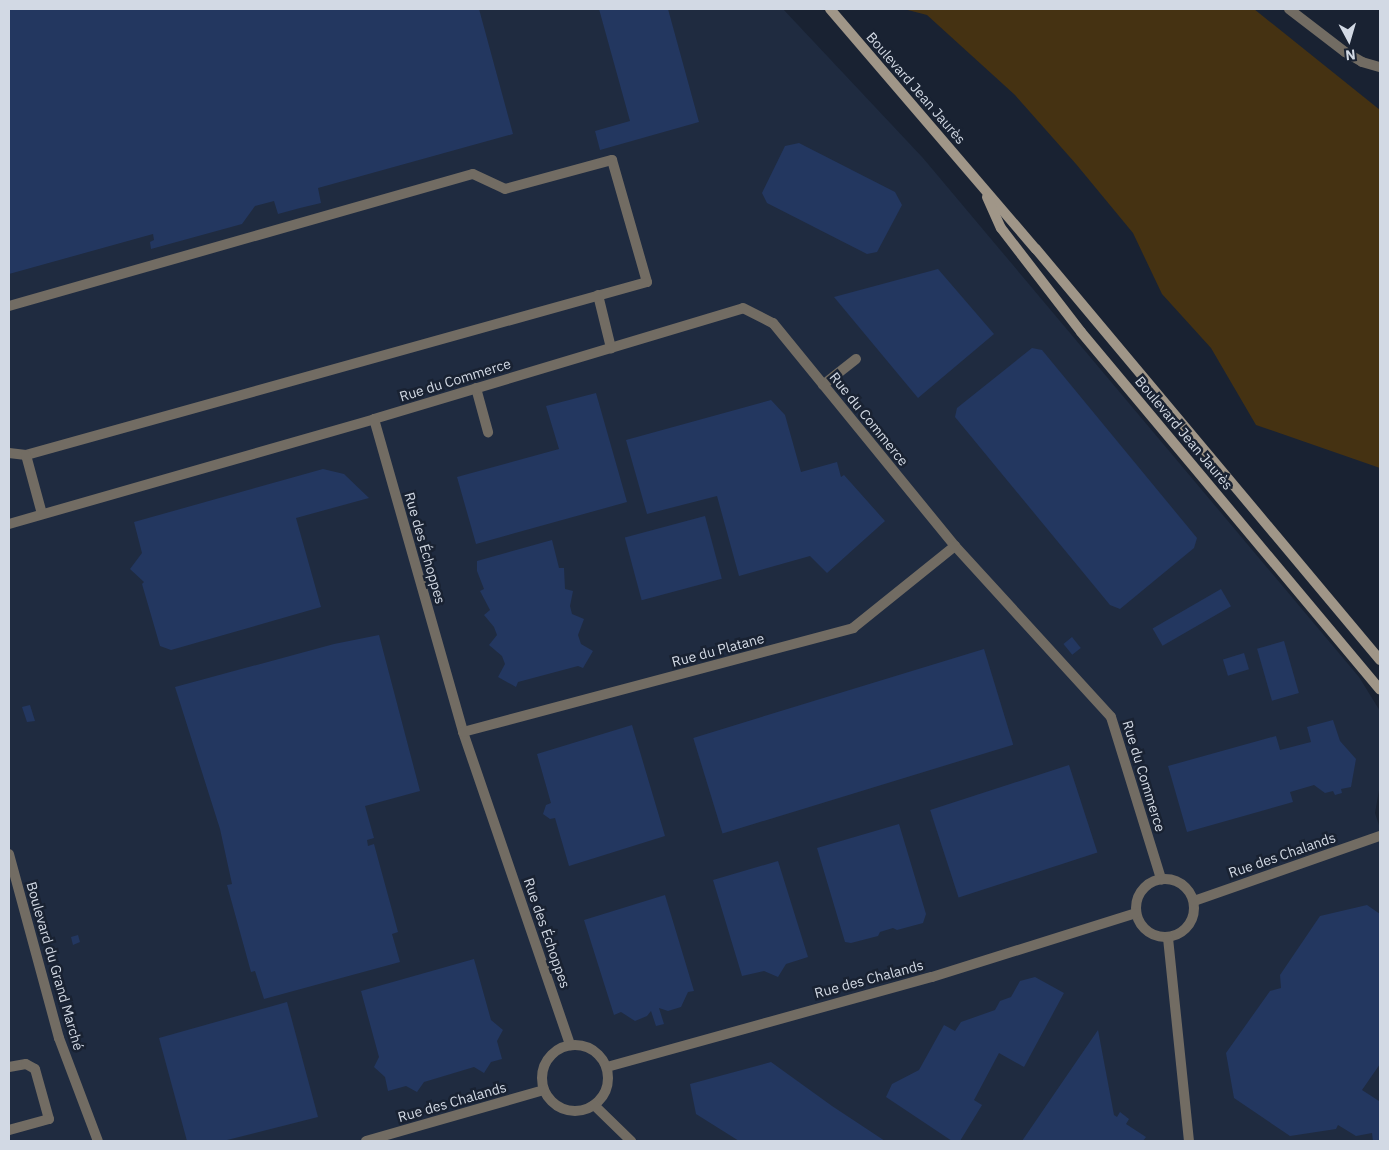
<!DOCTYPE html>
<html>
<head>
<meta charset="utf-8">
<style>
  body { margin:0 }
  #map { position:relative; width:1389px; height:1150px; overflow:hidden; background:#192232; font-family:"IBM Plex Sans",sans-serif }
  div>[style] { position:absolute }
  .built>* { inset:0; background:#1f2b40 }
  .green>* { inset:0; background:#453212 }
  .building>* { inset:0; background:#233760; transform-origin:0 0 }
  .lane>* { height:10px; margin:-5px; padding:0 5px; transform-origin:5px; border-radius:5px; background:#726c63 }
  .street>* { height:10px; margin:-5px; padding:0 5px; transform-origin:5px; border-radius:5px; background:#726c63 }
  .street>.ring { margin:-5px; padding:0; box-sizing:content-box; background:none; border:10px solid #726c63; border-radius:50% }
  .secondary>* { height:10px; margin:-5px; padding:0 5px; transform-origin:5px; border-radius:5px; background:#a09688 }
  span { translate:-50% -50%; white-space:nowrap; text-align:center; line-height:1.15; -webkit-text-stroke:5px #192232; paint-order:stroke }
  .street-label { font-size:14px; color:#d2d9e4 }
  .frame { position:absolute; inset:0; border:10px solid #d2d9e4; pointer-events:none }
  .north { position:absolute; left:1324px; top:15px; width:50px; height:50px; -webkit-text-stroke:4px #192232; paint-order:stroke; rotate:174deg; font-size:14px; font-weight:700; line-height:20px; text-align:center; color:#d2d9e4 }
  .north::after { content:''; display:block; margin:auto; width:18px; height:22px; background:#d2d9e4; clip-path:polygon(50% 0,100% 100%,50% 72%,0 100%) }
</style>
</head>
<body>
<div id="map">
  <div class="built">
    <i style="clip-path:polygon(9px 9px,783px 9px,923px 158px,1359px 677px,1380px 711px,1380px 785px,1375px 813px,1380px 828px,1380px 1141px,9px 1141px)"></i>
  </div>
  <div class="green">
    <i style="clip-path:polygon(904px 9px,1254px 9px,1380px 110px,1380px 468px,1256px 425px,1211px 348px,1162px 294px,1133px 233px,1076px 164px,1015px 95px,927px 15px)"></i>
  </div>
  <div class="building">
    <i style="clip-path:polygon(9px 9px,479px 9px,513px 134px,318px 188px,321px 203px,300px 208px,278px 214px,274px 201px,255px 206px,242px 224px,151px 249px,150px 242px,154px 240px,153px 234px,9px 274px)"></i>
    <i style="clip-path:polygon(599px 9px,668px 9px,699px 122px,600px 150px,595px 131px,630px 121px)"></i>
    <i style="clip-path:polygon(799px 143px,895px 192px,902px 205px,877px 252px,867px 254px,767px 203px,762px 193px,785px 146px)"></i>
    <i style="clip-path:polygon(938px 269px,994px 334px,918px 398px,834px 297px)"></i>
    <i style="clip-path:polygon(1032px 348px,1042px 350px,1197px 538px,1194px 548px,1120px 609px,1110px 605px,955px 417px,957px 408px)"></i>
    <i style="clip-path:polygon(596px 393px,627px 502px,476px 544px,457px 477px,559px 449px,546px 406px)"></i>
    <i style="clip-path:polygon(771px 400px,785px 415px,801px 472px,837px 462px,841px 477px,844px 475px,885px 521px,827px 573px,810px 556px,739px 576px,717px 496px,647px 514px,626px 440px)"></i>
    <i style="clip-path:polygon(323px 469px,344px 474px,369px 498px,296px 518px,321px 607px,171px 650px,160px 646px,142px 584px,144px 582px,130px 569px,142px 553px,134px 522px)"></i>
    <i style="left:705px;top:516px;width:65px;height:83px;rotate:75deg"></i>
    <i style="clip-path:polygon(552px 540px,559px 568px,564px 568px,565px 589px,573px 591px,570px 606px,572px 614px,584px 619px,578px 635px,581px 644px,593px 651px,583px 668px,578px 666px,518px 682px,516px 687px,498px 677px,505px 664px,502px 656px,489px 645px,497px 635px,494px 627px,484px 615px,490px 610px,480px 591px,484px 589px,477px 571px,477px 561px)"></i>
    <i style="left:1221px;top:589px;width:20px;height:79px;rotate:60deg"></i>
    <i style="clip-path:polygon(379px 635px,420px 791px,365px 806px,374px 838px,367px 840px,368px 846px,374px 844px,398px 932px,392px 934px,400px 962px,264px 999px,255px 971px,251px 972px,227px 885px,232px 884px,220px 829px,175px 687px,334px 644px)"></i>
    <i style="left:1072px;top:637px;width:14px;height:11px;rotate:51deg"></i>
    <i style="left:1284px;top:641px;width:54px;height:28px;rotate:74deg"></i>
    <i style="left:984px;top:649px;width:100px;height:304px;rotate:73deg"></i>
    <i style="left:1244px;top:653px;width:17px;height:22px;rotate:73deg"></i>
    <i style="clip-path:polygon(30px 705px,35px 721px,27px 722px,22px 707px)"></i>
    <i style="clip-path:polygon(1333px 720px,1340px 741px,1356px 759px,1351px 787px,1341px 789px,1342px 793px,1335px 795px,1333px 791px,1325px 793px,1314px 785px,1290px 792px,1293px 802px,1187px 832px,1168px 766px,1276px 736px,1280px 750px,1311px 742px,1307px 727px)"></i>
    <i style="clip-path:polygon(632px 725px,665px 836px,569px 866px,555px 818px,550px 819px,543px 814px,546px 805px,551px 803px,537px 754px)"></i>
    <i style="left:1069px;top:765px;width:92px;height:146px;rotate:72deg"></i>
    <i style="clip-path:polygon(899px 824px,926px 914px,923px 923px,897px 930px,893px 928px,880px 932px,878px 936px,851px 943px,845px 942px,817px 848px)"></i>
    <i style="clip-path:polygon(778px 861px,808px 957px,786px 964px,778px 977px,764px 971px,742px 976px,713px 880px)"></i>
    <i style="clip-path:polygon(665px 895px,694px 991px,688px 992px,681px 1007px,668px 1011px,659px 1008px,664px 1024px,656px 1026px,651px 1011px,647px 1016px,635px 1021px,621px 1012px,614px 1015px,584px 920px)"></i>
    <i style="clip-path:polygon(1367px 905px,1380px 914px,1380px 1064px,1362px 1090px,1379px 1101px,1380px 1141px,1373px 1141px,1372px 1133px,1356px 1136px,1338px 1125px,1336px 1129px,1290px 1136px,1234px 1098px,1226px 1053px,1270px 991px,1281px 988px,1280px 975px,1320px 916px)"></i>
    <i style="clip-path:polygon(78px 935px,80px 942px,73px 945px,71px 937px)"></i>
    <i style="clip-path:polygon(474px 959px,491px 1020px,503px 1030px,497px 1041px,502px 1059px,491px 1062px,484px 1073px,474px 1067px,424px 1082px,417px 1092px,406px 1086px,388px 1091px,385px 1077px,374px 1067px,379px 1057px,361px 991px)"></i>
    <i style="clip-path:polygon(1035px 977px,1064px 993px,1024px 1067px,999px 1053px,974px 1100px,982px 1105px,960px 1141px,952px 1141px,886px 1097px,892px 1084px,919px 1070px,944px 1025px,955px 1031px,961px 1022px,995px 1010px,1000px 1001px,1011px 997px,1020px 981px)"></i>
    <i style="clip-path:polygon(287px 1002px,318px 1117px,223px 1141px,187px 1141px,159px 1038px)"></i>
    <i style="clip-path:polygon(1098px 1030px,1114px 1115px,1117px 1117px,1120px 1112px,1129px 1119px,1126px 1124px,1146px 1137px,1143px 1141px,1022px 1141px)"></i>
    <i style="clip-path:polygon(771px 1062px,832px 1106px,885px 1141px,739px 1141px,696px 1114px,690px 1084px)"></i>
  </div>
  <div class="lane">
    <i style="left:598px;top:295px;width:55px;rotate:76.2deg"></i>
    <i style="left:9px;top:306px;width:482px;rotate:-15.9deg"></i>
    <i style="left:473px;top:174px;width:35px;rotate:25deg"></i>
    <i style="left:505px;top:189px;width:111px;rotate:-15.2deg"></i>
    <i style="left:612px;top:160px;width:127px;rotate:74deg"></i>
    <i style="left:647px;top:282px;width:645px;rotate:164.43deg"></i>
    <i style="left:823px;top:385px;width:42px;rotate:-38.2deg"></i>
    <i style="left:476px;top:388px;width:46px;rotate:74.7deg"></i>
    <i style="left:9px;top:453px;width:17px;rotate:7deg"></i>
    <i style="left:26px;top:455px;width:61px;rotate:74.8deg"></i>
    <i style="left:9px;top:1067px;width:17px;rotate:-10deg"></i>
    <i style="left:26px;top:1064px;width:10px;rotate:29deg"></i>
    <i style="left:35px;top:1069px;width:52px;rotate:74.4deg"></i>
    <i style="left:49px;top:1119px;width:41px;rotate:164.6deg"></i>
  </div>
  <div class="street">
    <i style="left:1289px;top:9px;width:71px;rotate:37.5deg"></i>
    <i style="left:1345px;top:52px;width:20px;rotate:30deg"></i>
    <i style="left:1362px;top:62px;width:19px;rotate:16deg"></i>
    <i style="left:374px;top:419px;width:385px;rotate:-16.7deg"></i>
    <i style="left:743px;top:308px;width:34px;rotate:27deg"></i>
    <i style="left:773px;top:323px;width:288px;rotate:50.8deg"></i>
    <i style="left:955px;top:546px;width:231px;rotate:47.6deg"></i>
    <i style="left:1111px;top:717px;width:170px;rotate:72.8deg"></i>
    <i style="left:9px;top:524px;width:380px;rotate:-16deg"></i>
    <i style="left:374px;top:419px;width:325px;rotate:74.1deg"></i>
    <i style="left:463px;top:732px;width:331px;rotate:71.1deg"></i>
    <i style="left:463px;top:732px;width:404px;rotate:-14.9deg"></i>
    <i style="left:853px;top:628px;width:131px;rotate:-38.8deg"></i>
    <i style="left:9px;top:854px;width:191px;rotate:74.8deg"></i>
    <i style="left:59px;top:1038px;width:110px;rotate:69.3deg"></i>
    <i class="ring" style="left:1136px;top:879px;width:48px;height:48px"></i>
    <i style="left:1194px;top:901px;width:197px;rotate:-19.3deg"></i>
    <i style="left:1168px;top:938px;width:204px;rotate:84.1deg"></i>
    <i class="ring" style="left:542px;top:1045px;width:56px;height:56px"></i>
    <i style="left:607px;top:1067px;width:337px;rotate:-15.5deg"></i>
    <i style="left:932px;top:977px;width:214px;rotate:-17.4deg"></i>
    <i style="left:594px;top:1105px;width:52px;rotate:44.2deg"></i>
    <i style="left:366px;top:1141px;width:185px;rotate:-16deg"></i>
  </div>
  <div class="secondary">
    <i style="left:830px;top:9px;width:316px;rotate:49.4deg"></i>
    <i style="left:1036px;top:249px;width:536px;rotate:50.07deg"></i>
    <i style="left:987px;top:197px;width:34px;rotate:66deg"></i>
    <i style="left:1001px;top:228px;width:131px;rotate:52.4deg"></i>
    <i style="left:1081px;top:332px;width:466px;rotate:50.1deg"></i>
  </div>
  <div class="street-label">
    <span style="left:916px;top:88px;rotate:49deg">Boulevard Jean Jaurès</span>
    <span style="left:455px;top:380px;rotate:-17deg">Rue du Commerce</span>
    <span style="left:869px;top:419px;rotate:51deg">Rue du Commerce</span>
    <span style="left:1184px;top:433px;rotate:50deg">Boulevard Jean Jaurès</span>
    <span style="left:425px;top:548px;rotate:74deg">Rue des Échoppes</span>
    <span style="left:718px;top:650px;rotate:-15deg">Rue du Platane</span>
    <span style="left:1144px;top:776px;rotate:73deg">Rue du Commerce</span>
    <span style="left:1282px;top:855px;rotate:-19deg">Rue des Chalands</span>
    <span style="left:547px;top:933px;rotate:71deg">Rue des Échoppes</span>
    <span style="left:55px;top:966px;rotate:74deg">Boulevard du Grand Marché</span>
    <span style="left:869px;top:979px;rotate:-15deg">Rue des Chalands</span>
    <span style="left:452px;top:1102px;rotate:-16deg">Rue des Chalands</span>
  </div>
  <div class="frame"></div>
  <div class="north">N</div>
</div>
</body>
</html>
